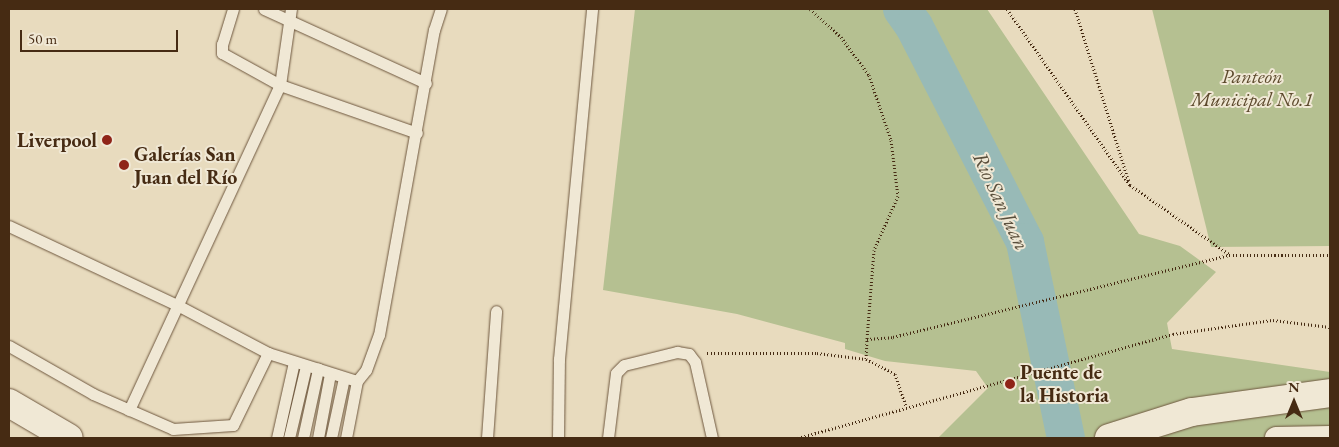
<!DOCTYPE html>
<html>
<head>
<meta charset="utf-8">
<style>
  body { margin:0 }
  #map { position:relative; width:1339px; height:447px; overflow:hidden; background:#e8dbbe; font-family:"EB Garamond",serif }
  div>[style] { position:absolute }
  .green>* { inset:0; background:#b5c091 }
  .river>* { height:38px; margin:-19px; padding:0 19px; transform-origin:19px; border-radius:19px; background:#98bab7 }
  .path>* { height:3px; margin-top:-1.5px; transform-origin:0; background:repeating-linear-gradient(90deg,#462b13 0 1px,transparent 0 3.5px) }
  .roads { filter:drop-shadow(0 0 1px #6e573e) drop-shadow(0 0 1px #6e573e) }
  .lane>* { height:11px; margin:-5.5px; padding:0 5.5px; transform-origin:5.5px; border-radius:5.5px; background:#f0e8d5 }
  .street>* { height:22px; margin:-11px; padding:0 11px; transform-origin:11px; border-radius:11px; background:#f0e8d5 }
  .secondary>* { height:28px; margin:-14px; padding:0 14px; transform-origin:14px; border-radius:14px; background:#f0e8d5 }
  .dots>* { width:14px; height:14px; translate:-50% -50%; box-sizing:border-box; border:2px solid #f0e8d5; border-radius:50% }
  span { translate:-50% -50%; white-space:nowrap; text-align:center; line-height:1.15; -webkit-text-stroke:4px #f0e8d5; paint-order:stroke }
  .park-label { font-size:20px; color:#5c492c; font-style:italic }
  .poi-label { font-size:20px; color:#462b13; font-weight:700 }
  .right { translate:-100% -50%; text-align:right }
  .left { translate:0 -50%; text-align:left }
  .water-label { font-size:21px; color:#5a4f3c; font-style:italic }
  .frame { position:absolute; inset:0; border:10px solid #462b13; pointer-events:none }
  .north { position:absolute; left:1269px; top:377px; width:50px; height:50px; -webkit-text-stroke:4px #f0e8d5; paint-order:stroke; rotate:0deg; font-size:14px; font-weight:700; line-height:20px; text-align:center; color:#462b13 }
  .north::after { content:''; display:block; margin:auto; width:18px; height:22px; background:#462b13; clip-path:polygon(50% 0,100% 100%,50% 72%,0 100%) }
  .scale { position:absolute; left:20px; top:30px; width:158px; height:22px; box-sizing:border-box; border:2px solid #462b13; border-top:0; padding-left:6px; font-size:15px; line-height:18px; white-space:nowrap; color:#462b13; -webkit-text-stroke:4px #f0e8d5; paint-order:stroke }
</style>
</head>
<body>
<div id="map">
  <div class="green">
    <i style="clip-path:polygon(635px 9px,987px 9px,1139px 234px,1180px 246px,1216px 272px,1167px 323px,1172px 349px,1330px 372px,1330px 428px,1273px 438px,938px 438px,988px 388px,976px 371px,885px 361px,845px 349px,845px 343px,737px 314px,603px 290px)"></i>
    <i style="clip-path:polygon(1152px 9px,1330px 9px,1330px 246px,1211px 247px)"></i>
  </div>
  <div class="river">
    <i style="left:902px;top:9px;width:21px;rotate:55deg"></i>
    <i style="left:914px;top:26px;width:243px;rotate:62.8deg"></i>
    <i style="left:1025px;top:242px;width:200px;rotate:78.2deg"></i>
  </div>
  <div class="path">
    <i style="left:810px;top:9px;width:42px;rotate:42.1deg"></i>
    <i style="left:841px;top:37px;width:47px;rotate:53.6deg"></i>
    <i style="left:869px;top:75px;width:69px;rotate:71.3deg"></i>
    <i style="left:891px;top:140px;width:56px;rotate:82.9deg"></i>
    <i style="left:898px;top:196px;width:59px;rotate:114deg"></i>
    <i style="left:874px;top:250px;width:89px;rotate:94.5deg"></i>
    <i style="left:867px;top:339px;width:26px;rotate:-4deg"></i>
    <i style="left:893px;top:337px;width:346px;rotate:-13.7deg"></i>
    <i style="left:1229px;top:255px;width:101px"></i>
    <i style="left:1007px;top:9px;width:215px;rotate:55.1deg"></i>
    <i style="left:1130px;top:185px;width:121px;rotate:34.9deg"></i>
    <i style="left:1075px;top:9px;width:181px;rotate:72.7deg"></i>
    <i style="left:707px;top:353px;width:110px"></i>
    <i style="left:817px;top:353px;width:49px;rotate:7deg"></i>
    <i style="left:866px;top:359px;width:33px;rotate:27deg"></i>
    <i style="left:895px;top:374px;width:34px;rotate:71deg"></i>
    <i style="left:866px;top:359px;width:20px;rotate:-87deg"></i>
    <i style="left:798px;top:438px;width:389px;rotate:-15.5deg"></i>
    <i style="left:1173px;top:334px;width:101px;rotate:-8deg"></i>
    <i style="left:1273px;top:320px;width:57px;rotate:7deg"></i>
  </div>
  <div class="roads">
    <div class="lane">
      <i style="left:233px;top:9px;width:37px;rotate:107deg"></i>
      <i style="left:222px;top:44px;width:9px;rotate:90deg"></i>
      <i style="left:222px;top:53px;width:66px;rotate:28.9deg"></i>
      <i style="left:280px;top:85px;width:145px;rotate:19.3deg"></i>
      <i style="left:264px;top:9px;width:178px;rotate:24.6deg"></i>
      <i style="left:9px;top:226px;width:188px;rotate:25.2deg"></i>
      <i style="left:179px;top:306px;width:101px;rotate:27.8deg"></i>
      <i style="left:268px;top:353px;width:93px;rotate:17.5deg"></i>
      <i style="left:357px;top:381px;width:14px;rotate:-51deg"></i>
      <i style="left:366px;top:370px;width:37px;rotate:-70deg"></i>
      <i style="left:379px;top:335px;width:310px;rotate:-79.8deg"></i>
      <i style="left:434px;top:30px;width:22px;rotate:-72deg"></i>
      <i style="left:9px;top:346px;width:97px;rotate:29.7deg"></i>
      <i style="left:93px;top:394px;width:87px;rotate:23.6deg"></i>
      <i style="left:173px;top:429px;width:60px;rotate:-3.8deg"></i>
      <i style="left:233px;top:425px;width:80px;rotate:-64.1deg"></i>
      <i style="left:129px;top:410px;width:358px;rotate:-65.1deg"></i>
      <i style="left:280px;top:85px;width:77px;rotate:-81.8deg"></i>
      <i style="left:277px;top:438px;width:78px;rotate:-77.4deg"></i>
      <i style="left:289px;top:438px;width:74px;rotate:-76.7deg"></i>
      <i style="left:303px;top:438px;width:71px;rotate:-77.7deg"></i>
      <i style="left:318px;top:438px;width:65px;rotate:-79.4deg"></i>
      <i style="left:331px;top:438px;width:61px;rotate:-77.8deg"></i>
      <i style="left:346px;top:438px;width:58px;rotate:-79.1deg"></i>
      <i style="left:487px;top:438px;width:127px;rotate:-85.9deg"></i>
      <i style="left:558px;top:438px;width:79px;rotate:-89.3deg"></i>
      <i style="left:559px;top:359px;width:352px;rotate:-84.6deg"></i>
      <i style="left:608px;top:438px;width:65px;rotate:-83deg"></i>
      <i style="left:616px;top:373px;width:11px;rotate:-45deg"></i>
      <i style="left:624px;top:365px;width:55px;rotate:-13.8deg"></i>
      <i style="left:677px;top:352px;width:12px;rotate:9deg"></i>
      <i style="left:689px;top:354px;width:10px;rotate:53deg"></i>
      <i style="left:695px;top:362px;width:78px;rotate:77.4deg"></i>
    </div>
    <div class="street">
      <i style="left:1276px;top:438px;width:54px;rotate:-1.1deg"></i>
    </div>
    <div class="secondary">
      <i style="left:9px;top:403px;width:69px;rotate:30.3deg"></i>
      <i style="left:1109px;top:438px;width:87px;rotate:-17.4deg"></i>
      <i style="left:1192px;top:412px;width:139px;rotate:-7.8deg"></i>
    </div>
  </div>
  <div class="dots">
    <i style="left:107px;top:140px;background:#8f2418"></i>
    <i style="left:124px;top:165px;background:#8f2418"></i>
    <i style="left:1010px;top:384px;background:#8f2418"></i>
  </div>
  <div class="park-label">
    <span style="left:1252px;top:88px">Panteón<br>Municipal No.1</span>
  </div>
  <div class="poi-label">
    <span class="right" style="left:97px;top:140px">Liverpool</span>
    <span class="left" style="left:134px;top:166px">Galerías San<br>Juan del Río</span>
    <span class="left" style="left:1020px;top:384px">Puente de<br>la Historia</span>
  </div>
  <div class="water-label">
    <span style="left:1001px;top:201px;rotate:65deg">Rio San Juan</span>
  </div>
  <div class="frame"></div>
  <div class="north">N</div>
  <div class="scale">50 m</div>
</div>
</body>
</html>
